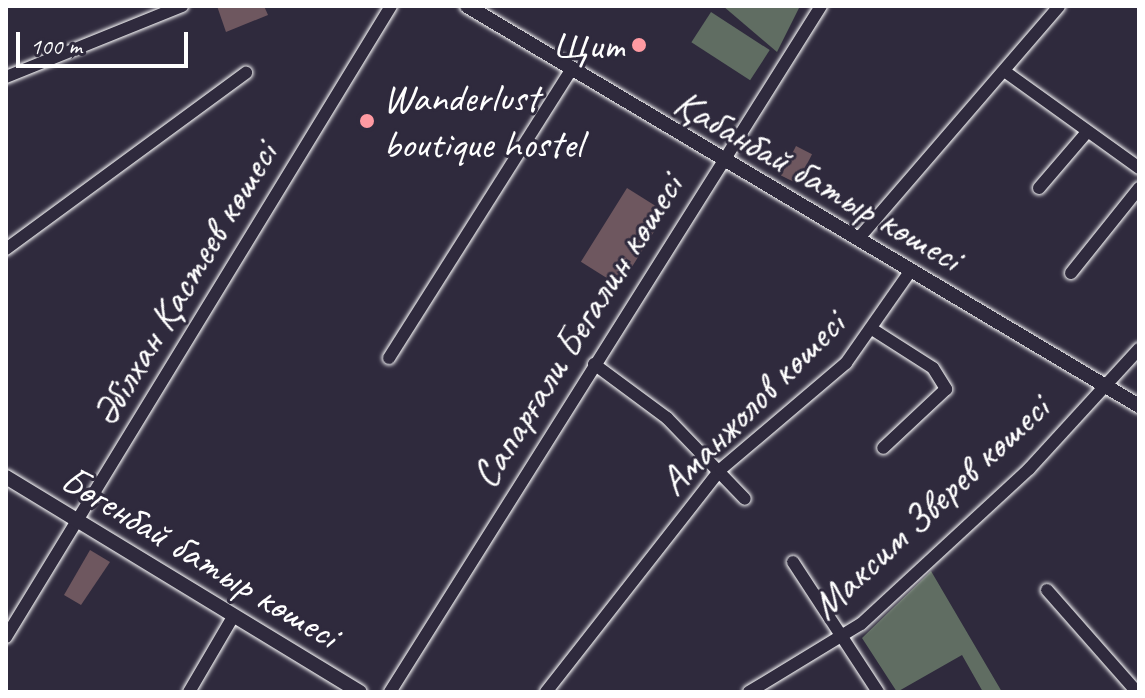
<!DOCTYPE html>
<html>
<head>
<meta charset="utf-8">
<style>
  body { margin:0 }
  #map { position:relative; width:1145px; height:698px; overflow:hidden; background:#2f2a3d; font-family:Caveat,sans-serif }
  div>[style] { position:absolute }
  .green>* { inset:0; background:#606d62; transform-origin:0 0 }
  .building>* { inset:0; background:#6e575f; transform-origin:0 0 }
  .roads { filter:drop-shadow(0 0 2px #fff) drop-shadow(0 0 2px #fff) }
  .minor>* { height:12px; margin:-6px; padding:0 6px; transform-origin:6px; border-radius:6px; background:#2f2a3d }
  .tertiary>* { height:14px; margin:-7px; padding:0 7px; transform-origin:7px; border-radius:7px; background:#2f2a3d }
  .dots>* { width:22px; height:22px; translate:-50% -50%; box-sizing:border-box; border:4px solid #2f2a3d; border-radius:50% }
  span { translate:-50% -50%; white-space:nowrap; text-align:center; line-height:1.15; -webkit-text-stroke:6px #2f2a3d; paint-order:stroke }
  .poi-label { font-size:40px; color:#fff }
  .right { translate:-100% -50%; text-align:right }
  .left { translate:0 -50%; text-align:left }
  .street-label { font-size:40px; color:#fff }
  .frame { position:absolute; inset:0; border:8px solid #fff; pointer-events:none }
  .scale { position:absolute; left:16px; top:32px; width:172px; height:36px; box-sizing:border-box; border:4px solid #fff; border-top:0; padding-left:10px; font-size:24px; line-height:28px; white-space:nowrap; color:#fff; -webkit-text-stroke:6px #2f2a3d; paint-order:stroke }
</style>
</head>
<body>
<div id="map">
  <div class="green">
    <i style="clip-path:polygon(723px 6px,800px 6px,777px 52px)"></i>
    <i style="left:711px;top:12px;width:70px;height:36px;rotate:33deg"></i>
    <i style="clip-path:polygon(931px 571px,1002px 692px,983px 692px,962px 655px,897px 692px,862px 638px)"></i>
  </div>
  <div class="building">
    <i style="clip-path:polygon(217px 6px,264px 6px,268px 15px,226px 32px)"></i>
    <i style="left:796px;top:146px;width:18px;height:33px;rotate:27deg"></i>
    <i style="left:627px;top:188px;width:46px;height:87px;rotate:32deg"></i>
    <i style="clip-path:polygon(90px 550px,110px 562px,81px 605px,64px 595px)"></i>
  </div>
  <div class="roads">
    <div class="minor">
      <i style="left:1007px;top:73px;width:163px;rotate:35.7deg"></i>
      <i style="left:6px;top:77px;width:190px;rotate:-22deg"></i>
      <i style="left:1039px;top:188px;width:74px;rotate:-49.4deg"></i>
      <i style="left:859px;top:238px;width:306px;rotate:-49.2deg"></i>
      <i style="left:6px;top:249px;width:298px;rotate:-36.3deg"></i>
      <i style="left:1071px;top:273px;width:109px;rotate:-51.3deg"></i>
      <i style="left:872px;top:329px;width:72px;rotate:32.6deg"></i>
      <i style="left:933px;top:368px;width:25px;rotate:58deg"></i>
      <i style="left:946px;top:389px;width:86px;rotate:136.9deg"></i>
      <i style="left:389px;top:358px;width:338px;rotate:-57.7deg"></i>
      <i style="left:594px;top:364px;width:91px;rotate:36.5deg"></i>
      <i style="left:667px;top:418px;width:112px;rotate:46.1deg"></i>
      <i style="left:793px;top:562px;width:155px;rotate:56.8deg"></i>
      <i style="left:1047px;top:590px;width:136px;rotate:48.6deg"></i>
      <i style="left:6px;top:637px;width:739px;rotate:-58.61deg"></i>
      <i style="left:189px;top:692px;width:89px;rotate:-59.7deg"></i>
      <i style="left:390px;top:692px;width:810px;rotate:-57.86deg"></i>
      <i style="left:546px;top:692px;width:283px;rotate:-51.9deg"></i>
      <i style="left:721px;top:469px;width:164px;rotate:-40.3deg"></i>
      <i style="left:846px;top:363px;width:113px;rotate:-55deg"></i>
      <i style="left:749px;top:692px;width:131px;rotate:-31.3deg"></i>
      <i style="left:861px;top:624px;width:229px;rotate:-42.7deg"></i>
      <i style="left:1029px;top:469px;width:163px;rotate:-47.5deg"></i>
    </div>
    <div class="tertiary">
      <i style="left:467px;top:6px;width:782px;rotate:30.76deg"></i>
      <i style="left:6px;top:477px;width:414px;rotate:31.3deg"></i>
    </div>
  </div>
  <div class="dots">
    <i style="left:639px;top:45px;background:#ff9aa2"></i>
    <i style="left:367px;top:121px;background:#ff9aa2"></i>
  </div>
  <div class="poi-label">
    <span class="right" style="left:623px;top:45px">Щит</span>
    <span class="left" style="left:383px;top:121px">Wanderlust<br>boutique hostel</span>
  </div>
  <div class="street-label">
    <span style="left:818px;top:180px;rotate:30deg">Қабанбай батыр көшесі</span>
    <span style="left:184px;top:284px;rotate:-59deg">Әбілхан Қастеев көшесі</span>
    <span style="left:577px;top:331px;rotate:-58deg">Сапарғали Бегалин көшесі</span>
    <span style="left:752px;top:403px;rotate:-45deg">Аманжолов көшесі</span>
    <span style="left:930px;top:507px;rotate:-43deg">Максим Зверев көшесі</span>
    <span style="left:200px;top:557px;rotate:31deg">Бөгенбай батыр көшесі</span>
  </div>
  <div class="frame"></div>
  <div class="scale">100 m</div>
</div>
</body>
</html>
